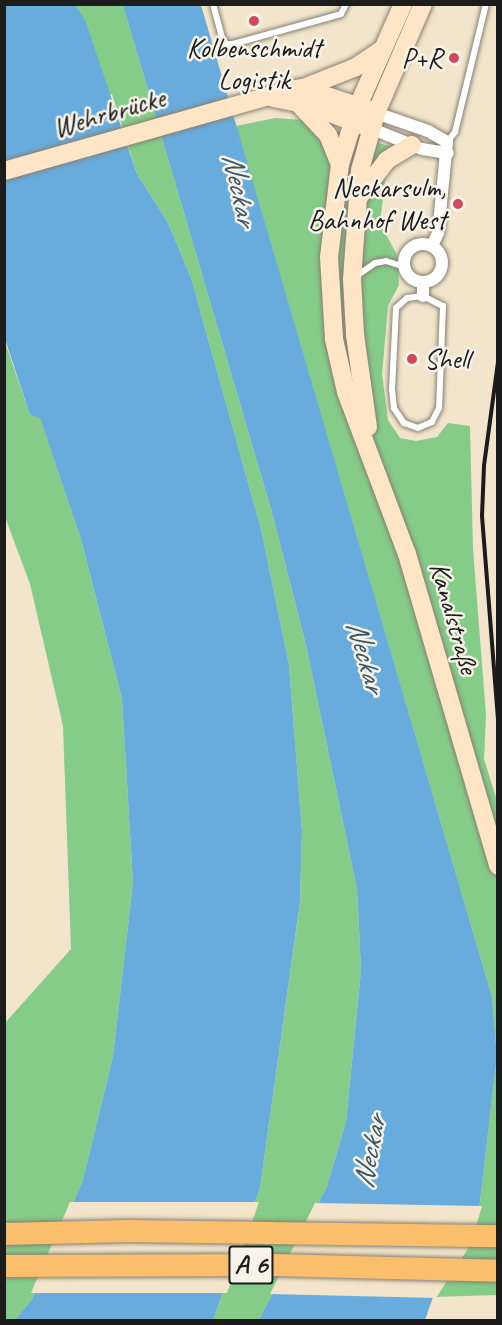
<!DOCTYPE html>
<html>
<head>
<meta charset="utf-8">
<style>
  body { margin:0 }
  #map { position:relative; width:502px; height:1325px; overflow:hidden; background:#f2e5cb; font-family:Caveat,sans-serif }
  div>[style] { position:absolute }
  .green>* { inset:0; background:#84cc88 }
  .water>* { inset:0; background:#67acdd }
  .pier>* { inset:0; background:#f2e5cb }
  .roads { filter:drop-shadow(0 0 2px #878074) drop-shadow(0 0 2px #878074) }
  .service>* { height:6px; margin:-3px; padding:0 3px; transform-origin:3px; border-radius:3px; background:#fff }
  .minor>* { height:12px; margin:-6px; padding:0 6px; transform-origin:6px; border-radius:6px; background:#fff }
  .minor>.ring { margin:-6px; padding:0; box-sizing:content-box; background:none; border:12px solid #fff; border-radius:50% }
  .secondary>* { height:18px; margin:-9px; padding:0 9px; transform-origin:9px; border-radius:9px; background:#fde5c5 }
  .motorway>* { height:22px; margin:-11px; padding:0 11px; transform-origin:11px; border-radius:11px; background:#fabe6d }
  .rail>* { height:4px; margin:-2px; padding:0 2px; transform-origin:2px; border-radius:2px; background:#1c1c1c }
  .dots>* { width:16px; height:16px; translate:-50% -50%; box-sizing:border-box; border:3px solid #f7f3e8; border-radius:50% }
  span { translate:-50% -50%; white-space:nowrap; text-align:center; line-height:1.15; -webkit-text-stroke:5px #f7f3e8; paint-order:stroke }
  .shield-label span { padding:2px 4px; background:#f7f3e8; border:2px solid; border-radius:4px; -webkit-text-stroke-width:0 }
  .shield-label { font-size:27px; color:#1c1c1c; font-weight:700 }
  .poi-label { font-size:28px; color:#1c1c1c }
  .right { translate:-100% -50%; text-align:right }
  .left { translate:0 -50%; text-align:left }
  .street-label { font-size:28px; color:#1c1c1c }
  .water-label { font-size:30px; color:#3a5669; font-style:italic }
  .frame { position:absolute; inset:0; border:6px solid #1c1c1c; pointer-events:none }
</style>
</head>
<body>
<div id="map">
  <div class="green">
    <i style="clip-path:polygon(75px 5px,123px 5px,273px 516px,306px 645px,357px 889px,361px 970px,346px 1122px,327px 1186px,259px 1320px,213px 1320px,260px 1188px,300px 903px,302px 831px,289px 665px,261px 529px,191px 278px,168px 223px,137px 174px,112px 94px,108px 95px)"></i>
    <i style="clip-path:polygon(275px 118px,303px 120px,389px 146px,380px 223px,397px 255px,399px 285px,388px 306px,382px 374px,388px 420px,400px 438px,416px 441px,437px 437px,448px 423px,470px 426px,473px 549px,486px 715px,484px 759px,498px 804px,497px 1295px,433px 1297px,479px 1210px,497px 1056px,492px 997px,236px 126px)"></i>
    <i style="clip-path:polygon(4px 339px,30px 415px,40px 417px,81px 539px,122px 699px,133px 883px,113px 1056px,83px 1180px,32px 1299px,15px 1320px,4px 1320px,5px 1023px,71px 949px,63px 726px,30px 584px,5px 517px)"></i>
  </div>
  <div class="water">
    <i style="clip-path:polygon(4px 5px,75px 5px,85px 20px,137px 174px,168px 223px,191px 278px,261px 529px,289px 665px,302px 831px,300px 902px,260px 1188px,213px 1320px,15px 1320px,32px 1299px,83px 1180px,113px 1056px,133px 883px,122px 699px,81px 539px,40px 418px,30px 415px,5px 339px)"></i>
    <i style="clip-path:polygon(123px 5px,201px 5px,492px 997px,497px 1056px,479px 1210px,468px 1242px,433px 1297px,425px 1320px,259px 1320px,327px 1186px,346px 1122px,361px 970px,357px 889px,306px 645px,273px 516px)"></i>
  </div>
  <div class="pier">
    <i style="clip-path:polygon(70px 1202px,259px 1202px,227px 1293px,31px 1293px)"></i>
    <i style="clip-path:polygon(315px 1203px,482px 1206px,471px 1244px,436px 1298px,270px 1294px)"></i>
  </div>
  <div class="roads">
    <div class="service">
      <i style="left:213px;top:4px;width:34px;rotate:75deg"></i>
      <i style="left:222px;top:37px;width:8px;rotate:60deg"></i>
      <i style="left:226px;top:44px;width:7px"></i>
      <i style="left:233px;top:44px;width:112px;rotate:-15.5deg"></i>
      <i style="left:341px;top:14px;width:11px;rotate:-63deg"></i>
      <i style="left:447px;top:142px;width:13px;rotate:-51deg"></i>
      <i style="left:455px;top:132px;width:132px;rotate:-76.4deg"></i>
      <i style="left:355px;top:277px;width:24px;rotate:-35deg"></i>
      <i style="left:375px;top:263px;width:11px;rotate:-10deg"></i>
      <i style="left:386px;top:261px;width:20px;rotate:18deg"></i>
      <i style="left:423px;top:296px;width:22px;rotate:27deg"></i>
      <i style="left:443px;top:306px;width:102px;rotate:92.2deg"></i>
      <i style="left:439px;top:408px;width:16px;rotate:117deg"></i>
      <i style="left:432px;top:422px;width:15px;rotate:157deg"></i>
      <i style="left:418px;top:428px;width:15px;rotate:-160deg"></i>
      <i style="left:404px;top:423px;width:18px;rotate:-124deg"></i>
      <i style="left:394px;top:408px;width:18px;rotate:-96deg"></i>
      <i style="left:392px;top:390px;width:82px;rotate:-87.2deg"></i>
      <i style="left:396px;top:308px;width:15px;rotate:-42deg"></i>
      <i style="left:407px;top:298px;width:16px;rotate:-7deg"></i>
    </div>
    <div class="minor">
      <i style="left:376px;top:113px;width:55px;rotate:19.1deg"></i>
      <i style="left:428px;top:131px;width:22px;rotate:30deg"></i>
      <i style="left:447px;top:142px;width:91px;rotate:95.6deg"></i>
      <i style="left:438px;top:233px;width:14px;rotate:115deg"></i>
      <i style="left:370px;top:128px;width:56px;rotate:22deg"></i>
      <i style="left:422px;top:149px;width:26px;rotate:9deg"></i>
      <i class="ring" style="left:404px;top:244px;width:26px;height:26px"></i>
      <i style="left:423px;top:296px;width:14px;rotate:-90deg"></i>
    </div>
    <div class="secondary">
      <i style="left:403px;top:4px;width:111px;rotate:113.8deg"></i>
      <i style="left:358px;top:106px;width:61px;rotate:107.2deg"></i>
      <i style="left:340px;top:164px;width:94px;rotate:96.7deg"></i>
      <i style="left:329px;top:257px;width:82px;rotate:86.5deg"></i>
      <i style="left:334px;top:339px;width:54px;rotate:77.2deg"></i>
      <i style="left:346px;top:392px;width:173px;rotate:69.4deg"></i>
      <i style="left:407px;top:554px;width:325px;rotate:73.7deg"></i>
      <i style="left:303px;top:88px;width:57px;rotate:-21.6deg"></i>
      <i style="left:356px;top:67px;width:30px;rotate:-34deg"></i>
      <i style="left:273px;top:98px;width:38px;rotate:11deg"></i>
      <i style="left:310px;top:105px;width:55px;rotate:21.4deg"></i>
      <i style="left:300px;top:105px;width:41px;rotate:47deg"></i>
      <i style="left:328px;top:135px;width:31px;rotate:68deg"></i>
      <i style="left:4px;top:171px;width:297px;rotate:-15.8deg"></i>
      <i style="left:290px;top:90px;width:13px;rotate:-9deg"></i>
      <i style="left:303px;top:88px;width:70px;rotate:18.4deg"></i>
      <i style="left:359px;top:197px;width:46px;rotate:-52.9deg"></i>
      <i style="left:387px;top:160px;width:29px;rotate:-31deg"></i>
      <i style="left:368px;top:427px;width:94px;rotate:-98deg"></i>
      <i style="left:355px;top:334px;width:55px;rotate:-93.1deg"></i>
      <i style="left:352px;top:279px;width:109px;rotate:-85.8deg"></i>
      <i style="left:360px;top:170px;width:59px;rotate:-74.3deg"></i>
      <i style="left:376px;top:113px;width:119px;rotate:-66.7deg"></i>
    </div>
    <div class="motorway">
      <i style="left:4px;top:1234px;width:124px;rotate:-1.4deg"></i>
      <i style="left:128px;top:1231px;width:370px;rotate:0.8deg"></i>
      <i style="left:4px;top:1266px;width:270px;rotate:-0.2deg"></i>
      <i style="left:274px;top:1265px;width:224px;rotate:1.5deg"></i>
    </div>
  </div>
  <div class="rail">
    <i style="left:498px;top:362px;width:105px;rotate:97.7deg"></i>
    <i style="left:484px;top:466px;width:50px;rotate:92.3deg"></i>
    <i style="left:482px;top:516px;width:204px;rotate:85.5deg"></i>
  </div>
  <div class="dots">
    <i style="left:254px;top:21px;background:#d1495b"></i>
    <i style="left:454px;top:58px;background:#d1495b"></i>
    <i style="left:458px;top:204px;background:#d1495b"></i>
    <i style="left:412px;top:359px;background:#d1495b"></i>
  </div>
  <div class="shield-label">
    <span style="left:251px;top:1265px">A 6</span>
  </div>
  <div class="poi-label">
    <span style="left:254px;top:64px">Kolbenschmidt<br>Logistik</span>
    <span class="right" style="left:442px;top:58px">P+R</span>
    <span class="right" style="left:446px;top:204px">Neckarsulm,<br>Bahnhof West</span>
    <span class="left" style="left:424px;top:359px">Shell</span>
  </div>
  <div class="street-label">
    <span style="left:109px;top:113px;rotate:-16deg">Wehrbrücke</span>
    <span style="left:454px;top:618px;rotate:74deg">Kanalstraße</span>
  </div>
  <div class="water-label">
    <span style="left:240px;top:189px;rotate:78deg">Neckar</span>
    <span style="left:366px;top:656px;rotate:74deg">Neckar</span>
    <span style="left:369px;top:1152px;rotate:-79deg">Neckar</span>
  </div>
  <div class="frame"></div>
</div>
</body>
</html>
